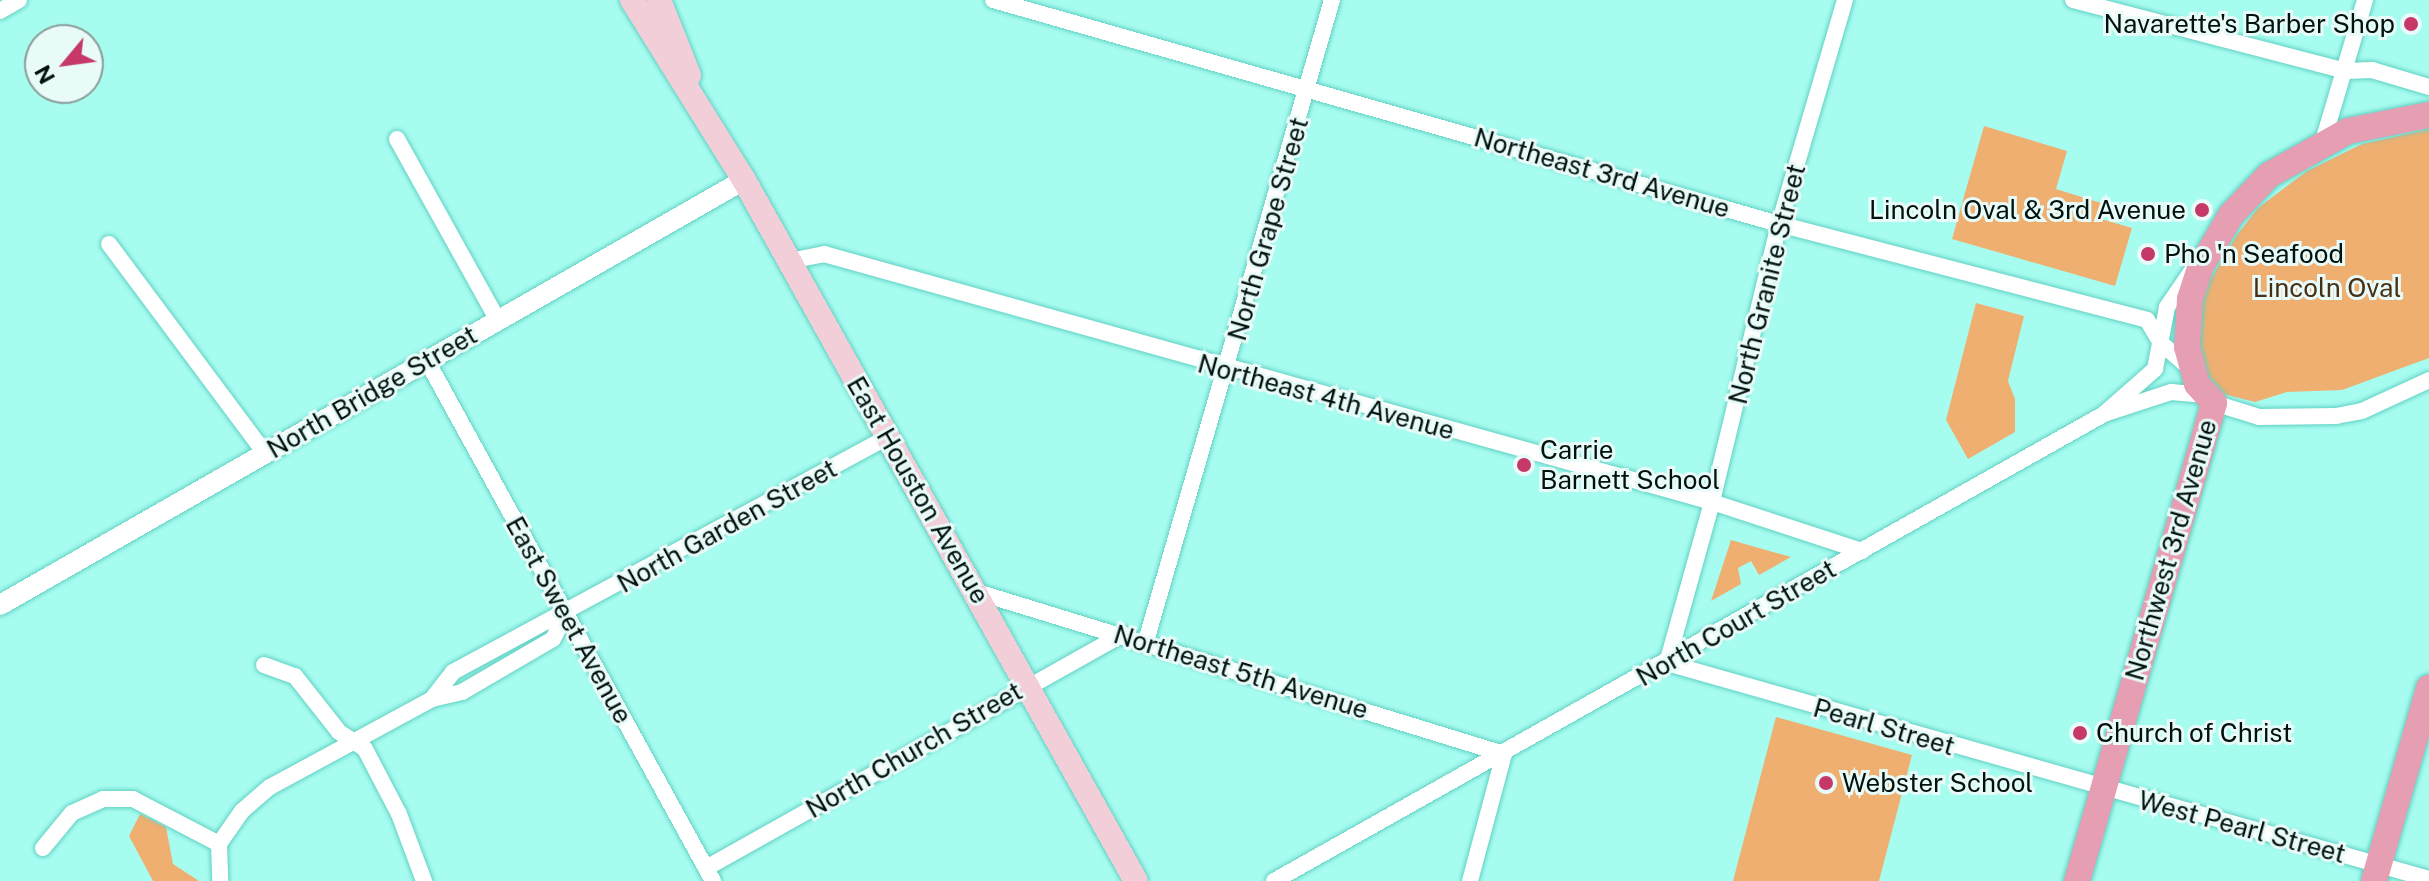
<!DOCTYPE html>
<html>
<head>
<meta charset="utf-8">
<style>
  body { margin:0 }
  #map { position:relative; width:2429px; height:881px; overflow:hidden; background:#a7fcf0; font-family:"Public Sans",sans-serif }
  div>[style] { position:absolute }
  .green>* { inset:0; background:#efaf71 }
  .roads { filter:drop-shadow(0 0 2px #61d1c3) drop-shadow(0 0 2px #61d1c3) }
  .minor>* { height:16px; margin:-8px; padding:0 8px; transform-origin:8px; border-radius:8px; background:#fff }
  .tertiary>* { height:20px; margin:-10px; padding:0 10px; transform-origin:10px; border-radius:10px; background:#fff }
  .secondary>* { height:24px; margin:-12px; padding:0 12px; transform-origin:12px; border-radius:12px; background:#f2ced9 }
  .primary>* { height:26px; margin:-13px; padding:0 13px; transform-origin:13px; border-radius:13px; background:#e59eb2 }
  .dots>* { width:22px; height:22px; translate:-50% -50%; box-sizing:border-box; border:4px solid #e8fbf8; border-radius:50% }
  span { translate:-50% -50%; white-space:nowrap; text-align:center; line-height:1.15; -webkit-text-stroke:6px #e8fbf8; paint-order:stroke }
  .poi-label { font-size:26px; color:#00110e }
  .right { translate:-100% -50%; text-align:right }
  .left { translate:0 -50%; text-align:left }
  .street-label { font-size:26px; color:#00110e }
  .park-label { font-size:26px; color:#492f13 }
  .north { position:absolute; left:24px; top:24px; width:80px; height:80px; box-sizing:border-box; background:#e8fbf8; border:2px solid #8b9d9a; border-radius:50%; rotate:241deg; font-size:22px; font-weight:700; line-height:32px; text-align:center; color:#00110e }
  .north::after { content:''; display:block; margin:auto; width:28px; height:36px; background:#c53868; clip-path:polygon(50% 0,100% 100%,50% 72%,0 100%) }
</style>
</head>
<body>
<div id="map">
  <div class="green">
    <i style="clip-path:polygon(1984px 126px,2067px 151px,2056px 189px,2101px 203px,2098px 218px,2132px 228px,2115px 286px,1952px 239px)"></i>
    <i style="clip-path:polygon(2429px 129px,2429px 358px,2342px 390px,2287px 392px,2255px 402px,2223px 394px,2204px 370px,2196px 320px,2205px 289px,2236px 236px,2258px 208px,2307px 171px,2362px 144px)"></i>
    <i style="clip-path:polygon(1976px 303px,2024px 316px,2008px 381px,2015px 399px,2015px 432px,1968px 459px,1946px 420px)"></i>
    <i style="clip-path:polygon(1731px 540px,1791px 557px,1759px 575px,1751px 561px,1738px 568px,1741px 584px,1711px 601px)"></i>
    <i style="clip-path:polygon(1776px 717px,1912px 755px,1879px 881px,1733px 881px)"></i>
    <i style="clip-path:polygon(140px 814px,166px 827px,173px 864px,199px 881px,153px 881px,129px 836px)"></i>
  </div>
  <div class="roads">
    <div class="minor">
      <i style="left:993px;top:0;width:817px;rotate:15.91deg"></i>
      <i style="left:1779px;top:224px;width:380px;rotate:14.6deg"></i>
      <i style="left:2147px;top:320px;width:27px;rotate:59deg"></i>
      <i style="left:2161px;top:343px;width:41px;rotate:41.1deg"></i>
      <i style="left:1845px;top:0;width:234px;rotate:106.4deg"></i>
      <i style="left:1779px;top:224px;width:286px;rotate:103.6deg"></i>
      <i style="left:1712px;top:502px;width:167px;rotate:105.6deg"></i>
      <i style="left:1667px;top:663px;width:792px;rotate:15.83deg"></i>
      <i style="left:2073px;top:0;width:281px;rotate:14.6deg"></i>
      <i style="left:2345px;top:71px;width:27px;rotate:-2deg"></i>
      <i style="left:2372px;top:70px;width:59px;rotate:16.6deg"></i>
      <i style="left:0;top:11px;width:22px;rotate:-30deg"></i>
      <i style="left:397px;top:139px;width:206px;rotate:60.9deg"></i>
      <i style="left:2323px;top:141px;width:147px;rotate:-73.4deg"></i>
      <i style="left:109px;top:244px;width:263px;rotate:53.3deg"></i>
      <i style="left:789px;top:261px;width:36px;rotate:-11deg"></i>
      <i style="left:824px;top:254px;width:922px;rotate:15.6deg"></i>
      <i style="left:1712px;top:502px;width:158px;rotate:18.1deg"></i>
      <i style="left:426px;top:359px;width:596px;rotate:61.2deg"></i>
      <i style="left:2214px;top:403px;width:47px;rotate:17.3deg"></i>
      <i style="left:2259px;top:417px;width:77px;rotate:-0.7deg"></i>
      <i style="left:2336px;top:416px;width:26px;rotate:-11deg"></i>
      <i style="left:2362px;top:411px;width:74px;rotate:-24.8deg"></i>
      <i style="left:2105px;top:413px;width:67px;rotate:-41.3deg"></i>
      <i style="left:2155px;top:369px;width:63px;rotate:-79deg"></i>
      <i style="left:2167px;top:307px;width:46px;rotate:-55.6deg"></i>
      <i style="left:977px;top:592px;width:551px;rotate:17.09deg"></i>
      <i style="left:1504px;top:754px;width:131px;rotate:105deg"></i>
      <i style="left:1146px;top:641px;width:667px;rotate:-73.82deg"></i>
      <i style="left:264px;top:665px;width:33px;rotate:20deg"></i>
      <i style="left:295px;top:676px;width:71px;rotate:51.8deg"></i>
      <i style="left:339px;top:732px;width:31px;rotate:33deg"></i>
      <i style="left:365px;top:749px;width:73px;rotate:62.4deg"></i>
      <i style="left:399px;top:814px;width:72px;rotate:69.5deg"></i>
      <i style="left:432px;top:699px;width:34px;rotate:-52deg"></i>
      <i style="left:453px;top:672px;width:494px;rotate:-28.4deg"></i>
      <i style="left:219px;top:844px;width:40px;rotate:-55.1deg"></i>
      <i style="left:242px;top:811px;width:37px;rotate:-41deg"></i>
      <i style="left:270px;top:787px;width:184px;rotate:-28.5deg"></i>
      <i style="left:432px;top:699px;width:31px;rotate:-13deg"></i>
      <i style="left:462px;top:692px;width:105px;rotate:-30.2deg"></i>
      <i style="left:553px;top:639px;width:27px;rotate:-62deg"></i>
      <i style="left:219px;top:844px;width:37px;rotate:88deg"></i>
      <i style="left:43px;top:848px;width:45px;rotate:-50.4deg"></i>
      <i style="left:72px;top:813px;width:34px;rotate:-24deg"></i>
      <i style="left:103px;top:799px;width:30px"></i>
      <i style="left:133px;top:799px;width:97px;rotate:27.6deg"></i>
      <i style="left:706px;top:868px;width:478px;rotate:-29.3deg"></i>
      <i style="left:1274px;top:881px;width:952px;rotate:-29.36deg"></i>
      <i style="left:2104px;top:414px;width:71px;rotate:-18.2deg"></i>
      <i style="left:2171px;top:392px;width:34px;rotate:5deg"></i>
    </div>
    <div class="tertiary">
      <i style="left:0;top:605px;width:857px;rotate:-29.74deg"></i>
    </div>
    <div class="secondary">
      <i style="left:632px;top:0;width:212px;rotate:58.1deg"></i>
      <i style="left:744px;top:180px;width:803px;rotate:60.79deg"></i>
      <i style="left:659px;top:0;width:81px;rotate:68.2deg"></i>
    </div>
    <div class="primary">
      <i style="left:2077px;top:881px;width:497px;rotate:-74deg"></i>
      <i style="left:2214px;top:403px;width:25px;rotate:-132deg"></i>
      <i style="left:2197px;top:384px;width:38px;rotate:-105deg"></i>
      <i style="left:2187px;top:347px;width:48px;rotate:-86.4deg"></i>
      <i style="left:2190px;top:299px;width:33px;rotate:-72deg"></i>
      <i style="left:2200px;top:268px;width:61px;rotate:-59.7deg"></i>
      <i style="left:2231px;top:215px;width:55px;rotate:-46.5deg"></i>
      <i style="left:2269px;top:175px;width:90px;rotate:-29.1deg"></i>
      <i style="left:2348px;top:131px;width:83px;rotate:-11.2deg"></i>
      <i style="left:2374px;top:881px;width:201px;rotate:-74.1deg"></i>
    </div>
  </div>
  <div class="dots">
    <i style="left:2411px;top:24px;background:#c53868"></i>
    <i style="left:2202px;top:210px;background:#c53868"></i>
    <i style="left:2148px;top:254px;background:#c53868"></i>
    <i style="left:1524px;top:465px;background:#c53868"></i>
    <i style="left:2080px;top:733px;background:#c53868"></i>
    <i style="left:1826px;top:783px;background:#c53868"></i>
  </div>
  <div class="poi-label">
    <span class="right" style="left:2395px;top:24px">Navarette's Barber Shop</span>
    <span class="right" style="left:2186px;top:210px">Lincoln Oval &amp; 3rd Avenue</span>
    <span class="left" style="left:2164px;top:254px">Pho 'n Seafood</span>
    <span class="left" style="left:1540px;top:465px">Carrie<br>Barnett School</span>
    <span class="left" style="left:2096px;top:733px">Church of Christ</span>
    <span class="left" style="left:1842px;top:783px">Webster School</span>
  </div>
  <div class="street-label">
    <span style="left:1602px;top:173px;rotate:16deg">Northeast 3rd Avenue</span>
    <span style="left:1268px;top:229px;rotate:-74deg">North Grape Street</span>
    <span style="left:1767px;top:284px;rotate:-76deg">North Granite Street</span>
    <span style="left:372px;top:392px;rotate:-30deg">North Bridge Street</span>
    <span style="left:1326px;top:397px;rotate:15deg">Northeast 4th Avenue</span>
    <span style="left:918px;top:490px;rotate:60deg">East Houston Avenue</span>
    <span style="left:727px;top:526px;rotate:-29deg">North Garden Street</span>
    <span style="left:2171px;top:550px;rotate:-74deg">Northwest 3rd Avenue</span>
    <span style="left:569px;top:620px;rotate:61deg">East Sweet Avenue</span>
    <span style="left:1736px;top:623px;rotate:-30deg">North Court Street</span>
    <span style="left:1241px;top:672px;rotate:17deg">Northeast 5th Avenue</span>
    <span style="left:1884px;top:727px;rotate:16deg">Pearl Street</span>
    <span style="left:914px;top:750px;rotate:-30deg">North Church Street</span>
    <span style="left:2242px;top:827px;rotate:15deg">West Pearl Street</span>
  </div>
  <div class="park-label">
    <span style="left:2327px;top:288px">Lincoln Oval</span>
  </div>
  <div class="north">N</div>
</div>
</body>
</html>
